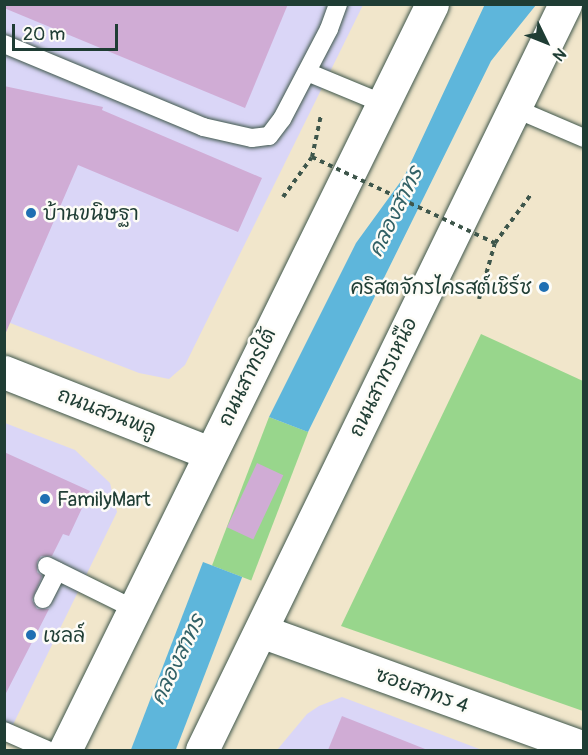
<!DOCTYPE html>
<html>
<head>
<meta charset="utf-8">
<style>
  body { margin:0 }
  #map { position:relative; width:588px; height:755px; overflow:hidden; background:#f1e6cb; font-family:Pangolin,"Playpen Sans Thai",sans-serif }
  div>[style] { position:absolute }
  .built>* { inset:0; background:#dad6f7 }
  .green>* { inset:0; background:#98d68c; transform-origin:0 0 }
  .water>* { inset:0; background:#5eb6db; transform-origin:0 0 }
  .building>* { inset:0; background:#d0acd5; transform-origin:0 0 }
  .path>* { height:4px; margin-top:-2px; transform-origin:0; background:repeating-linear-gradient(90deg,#3e564b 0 4.5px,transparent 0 9px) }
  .roads { filter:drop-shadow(0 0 2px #3e564b) drop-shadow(0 0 2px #3e564b) }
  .lane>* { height:18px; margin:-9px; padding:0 9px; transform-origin:9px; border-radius:9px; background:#fff }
  .street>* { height:33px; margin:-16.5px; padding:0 16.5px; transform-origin:16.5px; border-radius:16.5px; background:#fff }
  .secondary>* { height:33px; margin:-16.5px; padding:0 16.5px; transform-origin:16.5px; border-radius:16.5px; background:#fff }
  .primary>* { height:33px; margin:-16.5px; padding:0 16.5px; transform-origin:16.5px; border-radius:16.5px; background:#fff }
  .path-bridge>* { height:4px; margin-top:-2px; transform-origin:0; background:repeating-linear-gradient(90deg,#3e564b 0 4.5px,transparent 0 9px) }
  .dots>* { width:16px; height:16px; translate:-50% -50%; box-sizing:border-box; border:3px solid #fdfcf7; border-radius:50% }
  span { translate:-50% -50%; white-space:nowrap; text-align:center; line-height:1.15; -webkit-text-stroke:5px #fdfcf7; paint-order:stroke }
  .poi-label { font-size:20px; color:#1f3d34 }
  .left { translate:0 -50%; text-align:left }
  .right { translate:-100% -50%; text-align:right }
  .street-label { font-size:20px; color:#1f3d34 }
  .water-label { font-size:21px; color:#326166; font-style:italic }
  .frame { position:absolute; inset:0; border:6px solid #1f3d34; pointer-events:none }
  .north { position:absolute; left:516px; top:12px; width:60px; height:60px; -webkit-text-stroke:4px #fdfcf7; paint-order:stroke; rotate:133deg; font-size:16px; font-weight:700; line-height:24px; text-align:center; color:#1f3d34 }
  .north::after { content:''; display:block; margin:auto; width:21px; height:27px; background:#1f3d34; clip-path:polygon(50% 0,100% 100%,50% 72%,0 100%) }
  .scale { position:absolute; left:12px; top:24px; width:106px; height:27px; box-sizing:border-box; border:3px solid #1f3d34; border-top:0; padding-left:8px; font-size:18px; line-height:21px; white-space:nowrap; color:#1f3d34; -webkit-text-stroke:4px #fdfcf7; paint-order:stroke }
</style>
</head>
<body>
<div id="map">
  <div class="built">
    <i style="clip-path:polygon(4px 5px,363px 5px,185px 365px,169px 379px,139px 373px,5px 321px)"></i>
    <i style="clip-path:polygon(5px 423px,75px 450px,110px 483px,117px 512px,5px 741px)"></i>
    <i style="clip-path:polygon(342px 697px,482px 750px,277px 750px,307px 714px,319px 706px)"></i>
  </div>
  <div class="green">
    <i style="clip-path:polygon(481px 334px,583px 381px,583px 711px,341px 626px)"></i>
    <i style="left:269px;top:417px;width:42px;height:159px;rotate:21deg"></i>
  </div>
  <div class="water">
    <i style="clip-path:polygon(485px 4px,536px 5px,491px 61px,308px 432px,269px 417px,356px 243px,404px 177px)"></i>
    <i style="left:203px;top:562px;width:42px;height:209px;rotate:21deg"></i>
  </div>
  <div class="building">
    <i style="clip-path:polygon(4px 4px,288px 4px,245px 108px,4px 8px)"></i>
    <i style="clip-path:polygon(4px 86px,103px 107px,102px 110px,262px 178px,238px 232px,78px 165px,4px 337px)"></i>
    <i style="clip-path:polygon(4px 452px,90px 491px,69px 536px,63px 534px,52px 556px,41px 556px,37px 562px,37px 572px,42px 576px,32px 600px,37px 609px,49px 609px,4px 697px)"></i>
    <i style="left:257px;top:463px;width:29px;height:71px;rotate:25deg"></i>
    <i style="clip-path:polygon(342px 716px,425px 749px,425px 750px,328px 750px)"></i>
  </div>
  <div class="path">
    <i style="left:283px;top:197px;width:49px;rotate:-54.1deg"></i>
    <i style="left:312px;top:157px;width:43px;rotate:-77.9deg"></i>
    <i style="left:479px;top:299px;width:58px;rotate:-74.1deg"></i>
    <i style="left:495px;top:243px;width:62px;rotate:-53.5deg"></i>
  </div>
  <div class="roads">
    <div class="lane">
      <i style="left:4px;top:44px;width:216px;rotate:22.6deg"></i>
      <i style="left:203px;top:127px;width:50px;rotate:12.7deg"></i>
      <i style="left:252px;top:138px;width:17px;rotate:-7deg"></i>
      <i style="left:269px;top:136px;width:21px;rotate:-53deg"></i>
      <i style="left:282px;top:119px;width:102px;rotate:-62.4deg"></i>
      <i style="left:329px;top:29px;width:27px;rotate:-70deg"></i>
      <i style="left:307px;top:72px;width:81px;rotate:22.5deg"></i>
      <i style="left:514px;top:108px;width:76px;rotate:23.2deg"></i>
      <i style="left:47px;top:566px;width:97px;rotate:26.3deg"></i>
      <i style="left:43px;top:599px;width:31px;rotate:-63deg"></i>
      <i style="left:4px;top:731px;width:47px;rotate:23.8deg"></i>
    </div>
    <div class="street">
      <i style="left:261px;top:631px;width:344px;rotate:19.9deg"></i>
    </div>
    <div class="secondary">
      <i style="left:4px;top:372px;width:221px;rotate:21.5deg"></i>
    </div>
    <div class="primary">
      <i style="left:65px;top:750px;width:831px;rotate:-63.8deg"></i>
      <i style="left:202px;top:750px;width:830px;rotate:-64.05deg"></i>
    </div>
  </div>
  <div class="path-bridge">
    <i style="left:312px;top:157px;width:202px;rotate:25.2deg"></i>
  </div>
  <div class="dots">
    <i style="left:31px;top:213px;background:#1f6fb2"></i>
    <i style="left:544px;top:287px;background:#1f6fb2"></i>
    <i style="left:45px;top:499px;background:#1f6fb2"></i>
    <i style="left:31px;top:635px;background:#1f6fb2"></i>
  </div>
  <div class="poi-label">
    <span class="left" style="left:43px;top:213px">บ้านขนิษฐา</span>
    <span class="right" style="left:532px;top:287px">คริสตจักรไครสต์เชิร์ช</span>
    <span class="left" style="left:57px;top:499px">FamilyMart</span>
    <span class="left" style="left:43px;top:635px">เชลล์</span>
  </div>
  <div class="street-label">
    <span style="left:247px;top:377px;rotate:-64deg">ถนนสาทรใต้</span>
    <span style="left:383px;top:377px;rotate:-64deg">ถนนสาทรเหนือ</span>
    <span style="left:107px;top:412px;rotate:21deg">ถนนสวนพลู</span>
    <span style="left:422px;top:690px;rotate:20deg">ซอยสาทร 4</span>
  </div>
  <div class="water-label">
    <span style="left:396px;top:212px;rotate:-64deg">คลองสาทร</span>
    <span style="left:178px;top:660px;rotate:-64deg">คลองสาทร</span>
  </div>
  <div class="frame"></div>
  <div class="north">N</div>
  <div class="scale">20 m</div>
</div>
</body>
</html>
